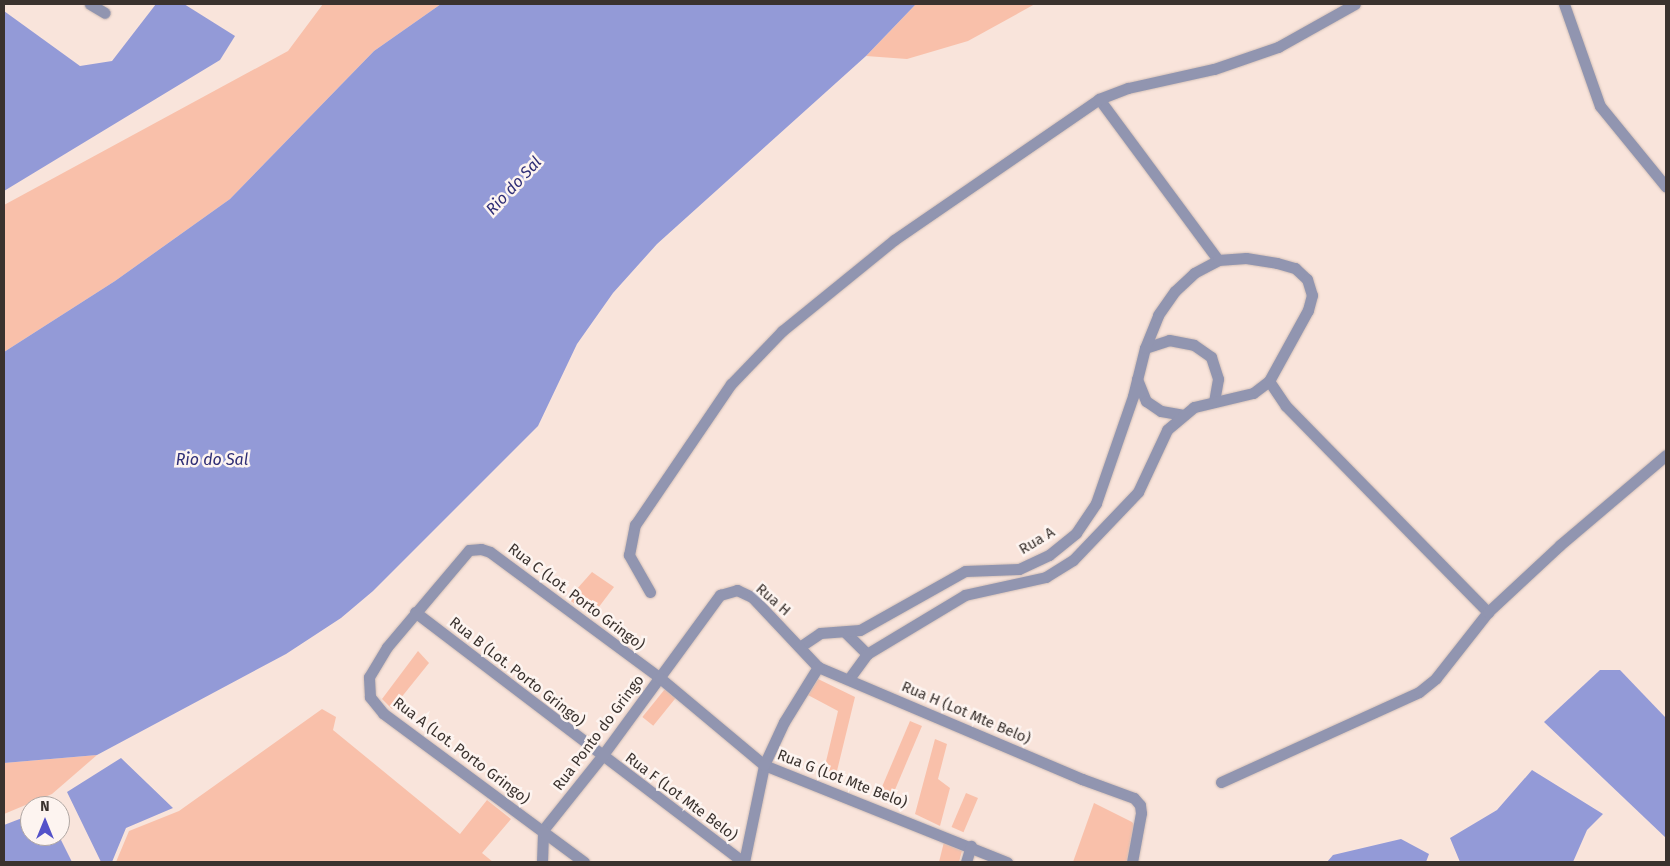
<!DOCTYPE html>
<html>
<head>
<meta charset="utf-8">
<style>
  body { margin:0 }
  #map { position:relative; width:1670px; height:866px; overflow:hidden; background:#f9e4db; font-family:"Fira Sans",sans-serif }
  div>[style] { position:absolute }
  .green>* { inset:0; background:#f9c0aa; transform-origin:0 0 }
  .water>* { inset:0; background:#939ad7 }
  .roads { filter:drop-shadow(0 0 1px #d3c0b8) drop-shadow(0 0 1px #d3c0b8) }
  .minor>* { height:11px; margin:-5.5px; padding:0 5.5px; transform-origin:5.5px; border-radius:5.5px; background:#9195b0 }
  span { translate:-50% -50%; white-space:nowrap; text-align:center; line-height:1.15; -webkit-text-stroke:5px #fdf4f0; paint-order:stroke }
  .street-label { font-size:15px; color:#3a322e }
  .water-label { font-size:16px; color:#2e2d75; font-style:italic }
  .frame { position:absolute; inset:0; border:5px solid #3a322e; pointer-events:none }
  .north { position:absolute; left:20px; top:796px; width:50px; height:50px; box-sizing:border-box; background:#fdf4f0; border:1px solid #afa6a2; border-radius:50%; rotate:0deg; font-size:14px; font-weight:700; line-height:20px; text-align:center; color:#3a322e }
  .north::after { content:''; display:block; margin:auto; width:18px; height:22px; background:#5452c9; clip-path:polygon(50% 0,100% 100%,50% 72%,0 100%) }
</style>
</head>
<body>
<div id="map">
  <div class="green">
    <i style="clip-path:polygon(323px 4px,441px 4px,374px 51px,230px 199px,115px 281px,4px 352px,4px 205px,288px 51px)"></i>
    <i style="clip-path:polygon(916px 4px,1035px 4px,968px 41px,907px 59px,866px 56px)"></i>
    <i style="clip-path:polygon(592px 572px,614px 587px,592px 616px,568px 599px)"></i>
    <i style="clip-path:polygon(418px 651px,429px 663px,392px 709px,382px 699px)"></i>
    <i style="clip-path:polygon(816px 678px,855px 697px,836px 775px,824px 770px,838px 711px,806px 694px)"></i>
    <i style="left:665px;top:689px;width:14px;height:36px;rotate:39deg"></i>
    <i style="clip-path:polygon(322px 709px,336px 717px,333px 730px,460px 834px,487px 800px,511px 819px,482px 853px,493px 862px,116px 862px,129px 831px,179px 811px)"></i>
    <i style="left:910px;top:721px;width:13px;height:81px;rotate:23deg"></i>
    <i style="clip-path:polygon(935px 739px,947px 744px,938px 779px,950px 788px,940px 826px,915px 814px)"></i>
    <i style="clip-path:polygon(97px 755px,52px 794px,4px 814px,4px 763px)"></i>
    <i style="left:966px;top:793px;width:13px;height:37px;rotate:23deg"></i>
    <i style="clip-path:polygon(1094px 803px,1132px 822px,1140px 832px,1131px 862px,1073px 862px)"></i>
    <i style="clip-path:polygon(944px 842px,962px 851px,959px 862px,939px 862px)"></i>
  </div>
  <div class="water">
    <i style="clip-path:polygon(156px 4px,184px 4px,235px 36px,220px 60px,4px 191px,4px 11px,80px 66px,112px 61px)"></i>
    <i style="clip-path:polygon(441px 4px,916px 4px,866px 56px,657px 244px,613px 293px,577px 344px,538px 426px,373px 591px,341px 618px,286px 654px,97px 755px,4px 763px,4px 352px,115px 281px,230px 199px,374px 51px)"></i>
    <i style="clip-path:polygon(1600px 670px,1620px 670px,1666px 718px,1666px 838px,1544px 722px)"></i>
    <i style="clip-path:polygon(121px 758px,173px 808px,126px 828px,112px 862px,101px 862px,67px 792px)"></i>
    <i style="clip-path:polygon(1532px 770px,1603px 814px,1587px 830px,1573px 862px,1460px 862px,1450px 838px,1497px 810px)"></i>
    <i style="clip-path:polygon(30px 815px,30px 836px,59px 836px,72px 862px,4px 862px,4px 825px)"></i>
    <i style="clip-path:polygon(1401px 839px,1429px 854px,1426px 862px,1327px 862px,1333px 855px)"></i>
  </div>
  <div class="roads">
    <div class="minor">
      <i style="left:90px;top:4px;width:17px;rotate:31deg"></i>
      <i style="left:1564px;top:4px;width:108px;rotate:70.6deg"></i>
      <i style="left:1600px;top:106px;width:104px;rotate:50.8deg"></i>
      <i style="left:1099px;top:99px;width:200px;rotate:53.5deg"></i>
      <i style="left:1145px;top:348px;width:25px;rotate:-18deg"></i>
      <i style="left:1169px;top:340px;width:25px;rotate:11deg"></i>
      <i style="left:1194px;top:345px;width:21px;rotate:35deg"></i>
      <i style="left:1211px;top:357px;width:23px;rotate:72deg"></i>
      <i style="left:1218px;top:379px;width:23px;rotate:100deg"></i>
      <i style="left:1137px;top:379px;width:24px;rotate:68deg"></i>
      <i style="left:1146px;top:401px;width:18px;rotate:34deg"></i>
      <i style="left:1161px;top:411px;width:23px;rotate:10deg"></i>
      <i style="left:1269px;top:381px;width:30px;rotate:56deg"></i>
      <i style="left:1286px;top:406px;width:289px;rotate:45.6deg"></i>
      <i style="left:650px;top:592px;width:43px;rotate:-119.6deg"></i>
      <i style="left:629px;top:555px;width:31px;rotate:-79deg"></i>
      <i style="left:635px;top:525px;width:171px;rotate:-55.8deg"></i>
      <i style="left:731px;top:384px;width:74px;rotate:-46.1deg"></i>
      <i style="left:782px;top:331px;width:144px;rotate:-39.1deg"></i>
      <i style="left:894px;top:240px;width:249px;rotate:-34.5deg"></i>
      <i style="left:1099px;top:99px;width:31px;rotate:-21deg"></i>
      <i style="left:1128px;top:88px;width:88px;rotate:-12.5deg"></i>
      <i style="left:1214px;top:69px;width:68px;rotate:-19deg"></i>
      <i style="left:1278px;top:47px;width:88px;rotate:-29.2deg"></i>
      <i style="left:415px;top:612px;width:412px;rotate:37.3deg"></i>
      <i style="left:846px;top:633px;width:30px;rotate:45deg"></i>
      <i style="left:801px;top:646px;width:23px;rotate:-34deg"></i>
      <i style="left:820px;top:633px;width:40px;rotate:-4.3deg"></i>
      <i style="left:860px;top:630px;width:120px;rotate:-29.3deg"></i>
      <i style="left:965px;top:571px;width:54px;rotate:-2.1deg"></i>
      <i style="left:1019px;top:569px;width:33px;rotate:-25deg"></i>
      <i style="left:1049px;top:555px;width:35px;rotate:-39deg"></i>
      <i style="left:1076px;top:533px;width:36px;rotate:-56deg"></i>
      <i style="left:1096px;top:503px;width:113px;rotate:-70.9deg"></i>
      <i style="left:1133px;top:396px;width:49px;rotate:-76deg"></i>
      <i style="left:1145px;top:348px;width:35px;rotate:-68deg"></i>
      <i style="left:1158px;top:315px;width:29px;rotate:-55deg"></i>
      <i style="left:1175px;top:291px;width:26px;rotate:-43deg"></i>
      <i style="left:1194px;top:273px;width:27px;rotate:-28deg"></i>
      <i style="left:1218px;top:260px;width:28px;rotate:-4deg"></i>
      <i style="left:1246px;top:258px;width:31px;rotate:9deg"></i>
      <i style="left:1277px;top:263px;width:19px;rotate:16deg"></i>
      <i style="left:1295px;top:268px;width:16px;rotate:43deg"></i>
      <i style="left:1307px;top:279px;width:17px;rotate:73deg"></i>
      <i style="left:1312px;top:295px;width:16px;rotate:105deg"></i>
      <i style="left:1308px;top:310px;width:81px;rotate:118.8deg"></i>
      <i style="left:1269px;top:381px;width:20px;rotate:143deg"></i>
      <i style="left:1253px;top:393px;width:61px;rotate:166.7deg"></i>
      <i style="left:1194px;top:407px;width:35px;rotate:140deg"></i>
      <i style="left:1167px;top:430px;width:68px;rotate:115.1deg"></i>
      <i style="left:1138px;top:492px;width:94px;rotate:133.7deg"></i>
      <i style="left:1073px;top:560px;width:32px;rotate:148deg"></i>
      <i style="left:1046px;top:577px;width:83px;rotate:167.5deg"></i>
      <i style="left:965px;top:595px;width:114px;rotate:149deg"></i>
      <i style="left:867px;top:654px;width:31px;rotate:126deg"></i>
      <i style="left:1221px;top:782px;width:217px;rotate:-24.4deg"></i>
      <i style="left:1419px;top:692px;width:22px;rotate:-39deg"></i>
      <i style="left:1436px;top:678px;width:84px;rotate:-51.8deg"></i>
      <i style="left:1488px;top:612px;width:98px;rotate:-42.9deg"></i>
      <i style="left:1560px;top:545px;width:139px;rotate:-40.3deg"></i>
      <i style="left:543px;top:830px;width:95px;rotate:-51.4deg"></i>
      <i style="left:602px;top:756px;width:200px;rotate:-53.8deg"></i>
      <i style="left:720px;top:595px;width:18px;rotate:-16deg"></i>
      <i style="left:737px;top:590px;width:17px;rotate:25deg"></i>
      <i style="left:752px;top:597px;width:96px;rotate:46.7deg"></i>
      <i style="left:818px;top:667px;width:287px;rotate:23deg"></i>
      <i style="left:1082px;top:779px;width:55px;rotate:20.1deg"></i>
      <i style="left:1134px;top:798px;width:9px;rotate:49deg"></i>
      <i style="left:1140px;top:805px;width:8px;rotate:83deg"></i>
      <i style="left:1141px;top:813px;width:50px;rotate:100.4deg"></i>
      <i style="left:542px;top:862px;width:32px;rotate:-88deg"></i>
      <i style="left:584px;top:862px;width:250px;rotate:-143.5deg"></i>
      <i style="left:383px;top:713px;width:21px;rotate:-129deg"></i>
      <i style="left:370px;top:697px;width:20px;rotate:-93deg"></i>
      <i style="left:369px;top:677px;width:35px;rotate:-59deg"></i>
      <i style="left:387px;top:647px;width:127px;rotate:-49.8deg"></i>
      <i style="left:469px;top:550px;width:12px;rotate:-5deg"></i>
      <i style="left:481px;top:549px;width:9px;rotate:18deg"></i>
      <i style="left:490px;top:552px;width:212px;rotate:36.5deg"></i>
      <i style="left:660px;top:678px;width:136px;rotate:39.9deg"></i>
      <i style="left:764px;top:765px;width:262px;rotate:21.8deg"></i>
      <i style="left:744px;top:862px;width:99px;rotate:-78.3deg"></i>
      <i style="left:764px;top:765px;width:47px;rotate:-65.1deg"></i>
      <i style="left:784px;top:722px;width:65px;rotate:-58.3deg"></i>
      <i style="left:966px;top:862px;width:17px;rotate:-73deg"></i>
    </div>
  </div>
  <div class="street-label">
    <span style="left:1037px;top:541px;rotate:-31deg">Rua A</span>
    <span style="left:576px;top:597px;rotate:37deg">Rua C (Lot. Porto Gringo)</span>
    <span style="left:773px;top:600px;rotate:41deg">Rua H</span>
    <span style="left:517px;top:672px;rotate:38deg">Rua B (Lot. Porto Gringo)</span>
    <span style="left:966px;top:713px;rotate:23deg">Rua H (Lot Mte Belo)</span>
    <span style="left:599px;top:733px;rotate:-53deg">Rua Ponto do Gringo</span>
    <span style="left:461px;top:751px;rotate:37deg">Rua A (Lot. Porto Gringo)</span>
    <span style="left:842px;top:779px;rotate:21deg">Rua G (Lot Mte Belo)</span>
    <span style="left:681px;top:797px;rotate:37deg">Rua F (Lot Mte Belo)</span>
  </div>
  <div class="water-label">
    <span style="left:514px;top:186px;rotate:-47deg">Rio do Sal</span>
    <span style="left:212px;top:460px">Rio do Sal</span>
  </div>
  <div class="frame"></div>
  <div class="north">N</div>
</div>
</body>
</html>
